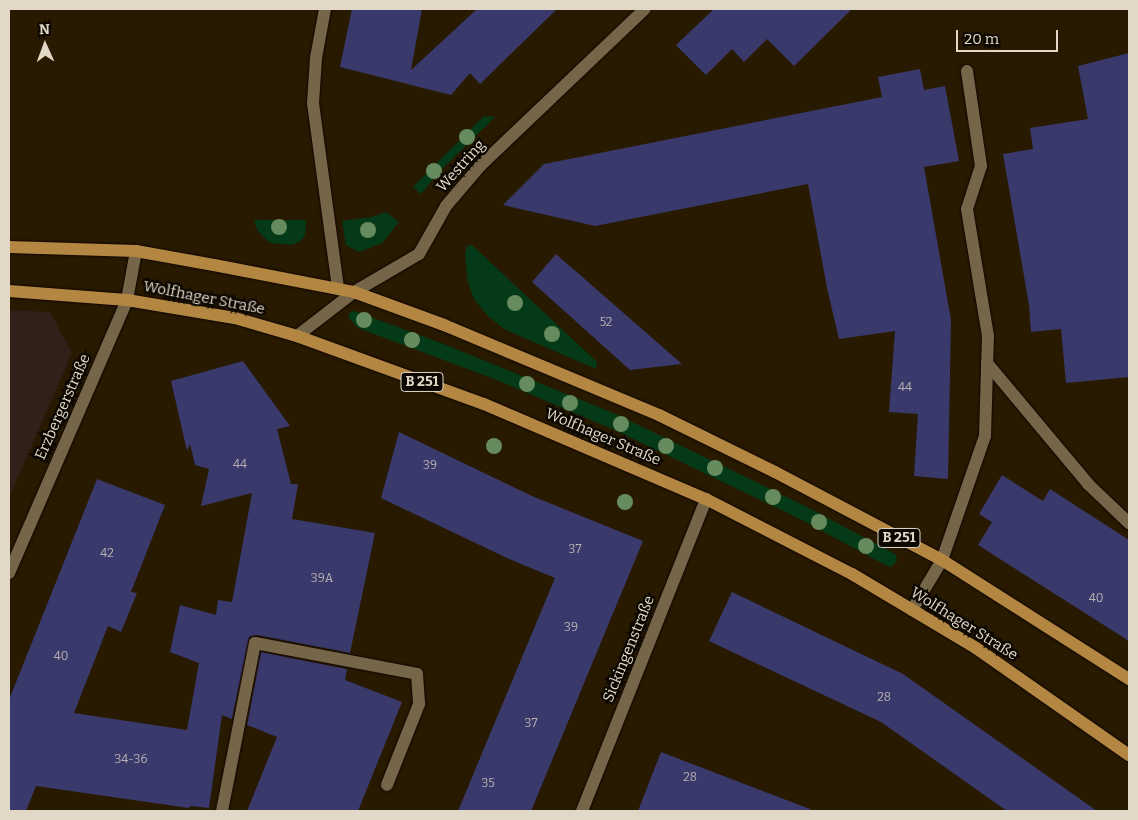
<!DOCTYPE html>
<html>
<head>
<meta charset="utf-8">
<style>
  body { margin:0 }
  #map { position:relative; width:1138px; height:820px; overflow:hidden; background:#281a00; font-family:Bitter,serif }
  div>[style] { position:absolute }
  .commercial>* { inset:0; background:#311f1a }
  .green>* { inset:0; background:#053a19 }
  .building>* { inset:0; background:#3a396b }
  .roads { filter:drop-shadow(0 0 1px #100500) drop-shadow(0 0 1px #100500) }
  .service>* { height:12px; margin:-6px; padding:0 6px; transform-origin:6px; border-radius:6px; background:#756549 }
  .minor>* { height:12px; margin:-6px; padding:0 6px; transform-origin:6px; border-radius:6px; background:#756549 }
  .primary>* { height:12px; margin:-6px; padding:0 6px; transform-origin:6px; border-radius:6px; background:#b38742 }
  .trees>* { width:16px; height:16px; margin:-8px; border-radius:50%; background:#668b5f }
  span { translate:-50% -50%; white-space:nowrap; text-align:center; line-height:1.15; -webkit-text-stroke:4.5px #0c0701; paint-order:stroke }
  .number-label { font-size:12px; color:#b7b0b1 }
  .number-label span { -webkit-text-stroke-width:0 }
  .shield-label span { padding:1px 4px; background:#0c0701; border:1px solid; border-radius:4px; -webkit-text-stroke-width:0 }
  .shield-label { font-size:14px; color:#e1d8c8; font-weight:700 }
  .street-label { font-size:15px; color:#e1d8c8 }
  .frame { position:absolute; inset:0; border:10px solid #e1d8c8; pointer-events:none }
  .north { position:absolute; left:20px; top:20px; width:50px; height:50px; -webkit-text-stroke:4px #0c0701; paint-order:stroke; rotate:358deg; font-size:14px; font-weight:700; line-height:20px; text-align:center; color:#e1d8c8 }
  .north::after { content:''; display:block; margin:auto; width:18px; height:22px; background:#e1d8c8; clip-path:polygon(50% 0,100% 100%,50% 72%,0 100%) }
  .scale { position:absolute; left:956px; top:30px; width:102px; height:22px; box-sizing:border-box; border:2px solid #e1d8c8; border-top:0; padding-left:6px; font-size:15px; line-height:18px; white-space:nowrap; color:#e1d8c8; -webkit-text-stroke:4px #0c0701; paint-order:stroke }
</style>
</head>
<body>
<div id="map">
  <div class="commercial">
    <i style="clip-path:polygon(9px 310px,50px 312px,72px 353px,9px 498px)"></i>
  </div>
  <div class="green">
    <i style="clip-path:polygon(484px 116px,495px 117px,439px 172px,421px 194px,413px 187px)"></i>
    <i style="clip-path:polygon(386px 212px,399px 222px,382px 243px,359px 252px,346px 245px,342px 221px,372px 217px)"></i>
    <i style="clip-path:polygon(254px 220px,306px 220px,305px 235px,301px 241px,292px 245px,270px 243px,258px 231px)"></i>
    <i style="clip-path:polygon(472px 245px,597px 362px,596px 369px,504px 329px,488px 316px,474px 299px,468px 283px,465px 255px,467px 246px)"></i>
    <i style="clip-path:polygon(354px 311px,441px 343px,618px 415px,809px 508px,893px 553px,896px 555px,897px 561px,891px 567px,887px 566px,802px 520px,617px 431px,492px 378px,358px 328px,348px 317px,350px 312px)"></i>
  </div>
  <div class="building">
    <i style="clip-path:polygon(352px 9px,422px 9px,411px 70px,477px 9px,557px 9px,480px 84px,470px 73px,451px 95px,340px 67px)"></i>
    <i style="clip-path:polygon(714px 9px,852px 9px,794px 66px,767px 39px,744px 62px,732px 49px,706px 75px,676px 45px)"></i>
    <i style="clip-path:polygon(1129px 53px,1129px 377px,1066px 383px,1061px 329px,1031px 332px,1029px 305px,1003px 154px,1033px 149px,1030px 128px,1088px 119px,1078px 66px)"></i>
    <i style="clip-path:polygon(920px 69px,924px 90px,945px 86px,959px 161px,924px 167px,951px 320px,948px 479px,914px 476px,918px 414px,889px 412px,895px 331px,839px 339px,827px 288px,808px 184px,595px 226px,503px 205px,544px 164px,882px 97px,878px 77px)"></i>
    <i style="clip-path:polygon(556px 254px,682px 364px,630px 370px,532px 282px)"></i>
    <i style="clip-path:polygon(243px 361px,290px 426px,277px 429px,291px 484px,298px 484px,292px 519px,375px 533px,350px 653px,257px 635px,249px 637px,232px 719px,222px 715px,209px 808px,190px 806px,189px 808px,36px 786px,26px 811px,9px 811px,9px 700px,97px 479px,165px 505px,131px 592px,137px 593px,121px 632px,108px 626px,74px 713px,187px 730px,199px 663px,170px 652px,180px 605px,216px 615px,218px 600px,232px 602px,252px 493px,201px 506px,209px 469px,195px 465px,190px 444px,187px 451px,171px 381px)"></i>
    <i style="clip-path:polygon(399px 432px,532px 496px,643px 541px,531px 811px,458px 811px,555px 578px,507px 558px,381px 498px)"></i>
    <i style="clip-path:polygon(1002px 475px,1043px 501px,1050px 489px,1129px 540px,1129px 641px,978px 545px,992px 522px,979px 514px)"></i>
    <i style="clip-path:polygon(732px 592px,903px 674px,1097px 811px,1007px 811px,881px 722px,709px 641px)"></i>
    <i style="clip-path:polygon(261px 652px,347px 669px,345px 680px,402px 702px,358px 811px,247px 811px,277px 737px,247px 725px)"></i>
    <i style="clip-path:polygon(661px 752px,810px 809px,810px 811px,638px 811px)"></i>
  </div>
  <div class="roads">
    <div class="service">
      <i style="left:325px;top:9px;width:50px;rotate:100.4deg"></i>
      <i style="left:316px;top:58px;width:45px;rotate:93.8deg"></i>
      <i style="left:313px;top:103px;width:188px;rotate:82.3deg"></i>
      <i style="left:987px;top:363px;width:158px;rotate:50.1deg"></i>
      <i style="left:1088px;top:484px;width:57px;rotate:43.6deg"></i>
      <i style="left:912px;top:610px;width:58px;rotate:-59deg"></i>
      <i style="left:942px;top:560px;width:131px;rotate:-70.9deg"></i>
      <i style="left:985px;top:436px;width:100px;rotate:-88.3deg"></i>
      <i style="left:988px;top:336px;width:129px;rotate:-99.4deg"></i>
      <i style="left:967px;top:209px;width:45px;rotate:-72deg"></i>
      <i style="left:981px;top:166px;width:96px;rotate:-98.4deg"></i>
      <i style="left:222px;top:811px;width:171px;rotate:-78.9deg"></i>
      <i style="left:255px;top:643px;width:165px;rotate:10.8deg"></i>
      <i style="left:417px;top:674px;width:30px;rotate:86deg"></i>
      <i style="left:419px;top:704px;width:87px;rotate:111.6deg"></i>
    </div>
    <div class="minor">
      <i style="left:297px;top:336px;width:72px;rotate:-37.7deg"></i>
      <i style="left:354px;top:292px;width:75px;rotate:-30.3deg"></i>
      <i style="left:419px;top:254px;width:55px;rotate:-60.6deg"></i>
      <i style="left:446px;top:206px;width:54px;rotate:-49.5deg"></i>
      <i style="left:481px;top:165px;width:226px;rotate:-43.6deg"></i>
      <i style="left:9px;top:573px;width:297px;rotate:-66.6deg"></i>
      <i style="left:127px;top:300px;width:50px;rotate:-79.6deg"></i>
      <i style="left:582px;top:811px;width:336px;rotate:-68.3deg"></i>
    </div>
    <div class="primary">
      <i style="left:9px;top:247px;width:127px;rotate:1.8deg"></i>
      <i style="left:136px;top:251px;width:79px;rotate:10.2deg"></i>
      <i style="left:214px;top:265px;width:143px;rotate:10.9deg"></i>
      <i style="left:354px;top:292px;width:96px;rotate:20.1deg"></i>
      <i style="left:444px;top:325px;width:233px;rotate:22.7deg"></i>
      <i style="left:659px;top:415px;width:129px;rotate:26.2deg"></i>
      <i style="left:775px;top:472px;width:189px;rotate:27.8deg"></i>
      <i style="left:942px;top:560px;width:222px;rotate:32.5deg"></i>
      <i style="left:9px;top:291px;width:118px;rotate:4.4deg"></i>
      <i style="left:127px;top:300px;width:109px;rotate:9.5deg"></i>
      <i style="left:235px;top:318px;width:65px;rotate:16.2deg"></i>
      <i style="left:297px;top:336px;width:199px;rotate:20deg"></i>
      <i style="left:484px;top:404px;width:241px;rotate:23.2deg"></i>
      <i style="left:706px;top:499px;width:164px;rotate:27.2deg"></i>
      <i style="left:852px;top:574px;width:144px;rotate:30.8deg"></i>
      <i style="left:976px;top:648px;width:187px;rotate:35deg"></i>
    </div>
  </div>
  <div class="trees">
    <i style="left:467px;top:137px"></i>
    <i style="left:434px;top:171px"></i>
    <i style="left:279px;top:227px"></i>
    <i style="left:368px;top:230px"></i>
    <i style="left:515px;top:303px"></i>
    <i style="left:364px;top:320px"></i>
    <i style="left:552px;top:334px"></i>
    <i style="left:412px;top:340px"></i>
    <i style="left:527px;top:384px"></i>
    <i style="left:570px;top:403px"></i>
    <i style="left:621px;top:424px"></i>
    <i style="left:494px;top:446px"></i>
    <i style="left:666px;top:446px"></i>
    <i style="left:715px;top:468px"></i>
    <i style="left:773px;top:497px"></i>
    <i style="left:625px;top:502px"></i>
    <i style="left:819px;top:522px"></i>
    <i style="left:866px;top:546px"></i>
  </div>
  <div class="number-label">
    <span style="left:606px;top:323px">52</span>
    <span style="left:905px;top:388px">44</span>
    <span style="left:240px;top:465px">44</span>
    <span style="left:430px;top:466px">39</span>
    <span style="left:575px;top:550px">37</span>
    <span style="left:107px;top:554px">42</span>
    <span style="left:322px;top:579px">39A</span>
    <span style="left:1096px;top:599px">40</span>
    <span style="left:571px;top:628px">39</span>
    <span style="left:61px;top:657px">40</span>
    <span style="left:884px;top:698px">28</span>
    <span style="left:531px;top:724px">37</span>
    <span style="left:131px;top:760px">34-36</span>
    <span style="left:690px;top:778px">28</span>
    <span style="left:488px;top:784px">35</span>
  </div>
  <div class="shield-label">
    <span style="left:422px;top:382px">B 251</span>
    <span style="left:899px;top:538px">B 251</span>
  </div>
  <div class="street-label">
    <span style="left:461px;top:166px;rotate:-48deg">Westring</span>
    <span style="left:204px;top:298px;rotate:11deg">Wolfhager Straße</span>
    <span style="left:63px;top:407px;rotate:-66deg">Erzbergerstraße</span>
    <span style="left:603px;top:437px;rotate:23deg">Wolfhager Straße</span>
    <span style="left:964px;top:624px;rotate:32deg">Wolfhager Straße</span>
    <span style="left:629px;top:649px;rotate:-68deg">Sickingenstraße</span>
  </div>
  <div class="frame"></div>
  <div class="north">N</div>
  <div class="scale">20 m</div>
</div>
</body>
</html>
